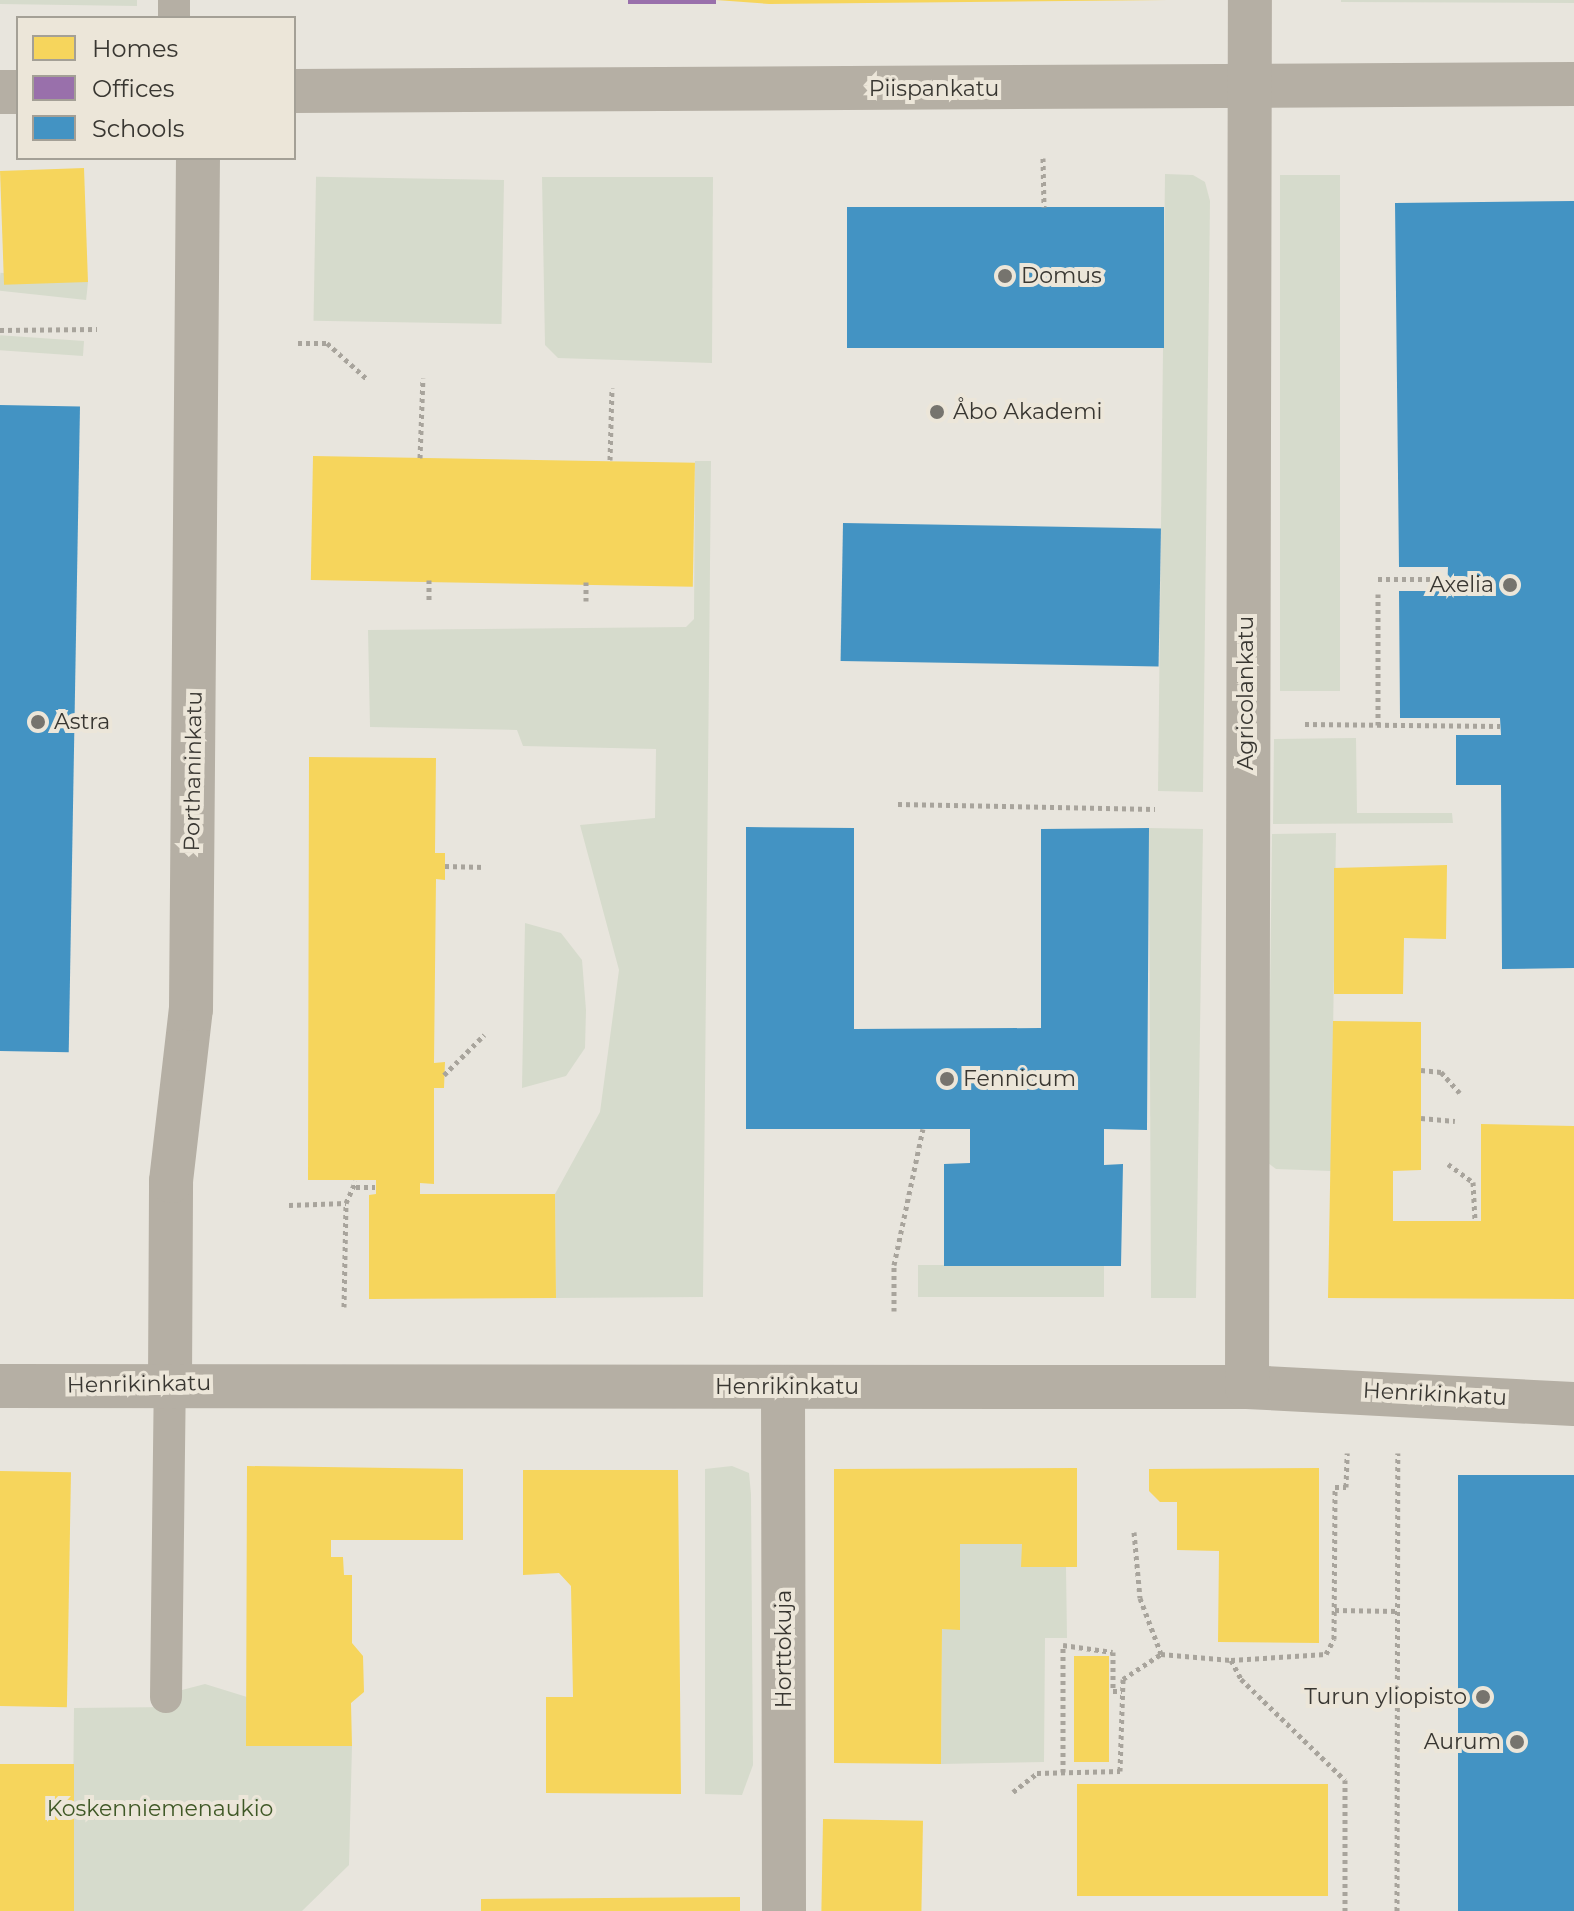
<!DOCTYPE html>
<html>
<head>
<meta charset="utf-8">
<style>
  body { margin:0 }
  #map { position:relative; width:1574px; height:1911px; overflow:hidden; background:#e8e5dd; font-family:Montserrat,sans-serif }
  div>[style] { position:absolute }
  .green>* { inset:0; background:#d6dbcc; transform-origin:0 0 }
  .homes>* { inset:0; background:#f6d55c; transform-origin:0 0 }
  .offices>* { inset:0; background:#9970ab; transform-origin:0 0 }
  .schools>* { inset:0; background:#4393c3; transform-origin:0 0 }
  .path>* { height:5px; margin-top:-2.5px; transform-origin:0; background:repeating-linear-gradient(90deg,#a8a49c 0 4px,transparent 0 8px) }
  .lane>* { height:32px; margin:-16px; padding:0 16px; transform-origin:16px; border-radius:16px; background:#b5afa4 }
  .street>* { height:44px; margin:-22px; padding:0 22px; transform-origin:22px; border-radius:22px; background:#b5afa4 }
  .dots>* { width:22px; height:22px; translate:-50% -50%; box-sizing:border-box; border:4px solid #ece6d9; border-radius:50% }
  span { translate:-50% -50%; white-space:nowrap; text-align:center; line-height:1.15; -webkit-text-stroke:8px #ece6d9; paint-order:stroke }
  .street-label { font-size:22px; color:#393732 }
  .poi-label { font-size:22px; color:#393732 }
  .left { translate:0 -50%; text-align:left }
  .right { translate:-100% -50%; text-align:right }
  .park-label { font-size:22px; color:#3f5826 }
  .legend { position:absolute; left:16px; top:16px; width:280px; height:144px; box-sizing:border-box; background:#ece6d9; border:2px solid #a4a096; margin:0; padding:10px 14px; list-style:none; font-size:24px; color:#393732 }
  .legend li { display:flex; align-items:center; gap:16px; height:40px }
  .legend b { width:40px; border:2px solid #a4a096 }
</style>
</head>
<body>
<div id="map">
  <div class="green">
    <i style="clip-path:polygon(0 0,137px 0,137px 6px,0 4px)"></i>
    <i style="clip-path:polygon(1341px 0,1574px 0,1574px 3px,1341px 2px)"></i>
    <i style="clip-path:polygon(1165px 174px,1193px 175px,1205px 182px,1210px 201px,1203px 792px,1158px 791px)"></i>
    <i style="left:1280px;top:175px;width:60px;height:516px"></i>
    <i style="clip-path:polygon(542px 177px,713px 177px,712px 363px,558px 358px,545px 345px)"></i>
    <i style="left:504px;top:180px;width:144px;height:188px;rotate:91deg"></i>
    <i style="left:88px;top:282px;width:18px;height:88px;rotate:96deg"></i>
    <i style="left:84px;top:341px;width:15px;height:84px;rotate:94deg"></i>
    <i style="clip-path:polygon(695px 461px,711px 461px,703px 1297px,556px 1298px,555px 1194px,600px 1112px,619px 970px,580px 825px,655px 818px,656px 749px,523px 746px,517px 730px,370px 727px,368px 630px,686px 627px,694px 619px)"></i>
    <i style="clip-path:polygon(1356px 738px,1357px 813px,1452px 813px,1453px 823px,1273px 824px,1274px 739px)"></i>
    <i style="clip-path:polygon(1149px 828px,1203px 829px,1196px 1298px,1151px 1298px)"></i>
    <i style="clip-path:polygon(1336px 833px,1331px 1171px,1276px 1169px,1268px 1163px,1272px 834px)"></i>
    <i style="clip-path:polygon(525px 923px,561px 933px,582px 960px,586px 1010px,585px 1048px,566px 1076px,522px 1088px)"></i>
    <i style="left:918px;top:1265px;width:186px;height:32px"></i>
    <i style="clip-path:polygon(732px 1466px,749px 1473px,751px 1494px,753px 1765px,742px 1795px,705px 1794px,705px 1469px)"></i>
    <i style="clip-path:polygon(960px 1544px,1022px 1544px,1022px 1567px,1066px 1567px,1067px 1638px,1045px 1638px,1044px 1762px,941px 1764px,942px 1629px,960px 1629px)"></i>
    <i style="clip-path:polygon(205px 1684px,247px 1697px,247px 1746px,352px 1746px,349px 1865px,302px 1911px,72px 1911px,74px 1708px,169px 1707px,182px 1690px)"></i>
  </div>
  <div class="homes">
    <i style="clip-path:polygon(716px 0,1167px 0,769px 4px)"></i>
    <i style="left:84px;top:168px;width:114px;height:84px;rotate:88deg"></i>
    <i style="left:313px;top:456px;width:382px;height:124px;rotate:1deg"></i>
    <i style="clip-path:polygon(309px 757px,436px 758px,435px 853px,445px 853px,445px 880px,436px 879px,434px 1063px,445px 1062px,444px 1088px,434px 1088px,434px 1184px,420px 1183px,420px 1194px,555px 1194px,556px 1298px,369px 1299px,369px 1195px,376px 1194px,376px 1180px,308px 1180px)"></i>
    <i style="clip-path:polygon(1447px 865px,1446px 939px,1404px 938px,1403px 994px,1334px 994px,1334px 868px)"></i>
    <i style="clip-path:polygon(1333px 1021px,1421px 1022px,1421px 1170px,1393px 1171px,1393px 1221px,1481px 1221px,1481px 1124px,1574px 1126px,1574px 1299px,1328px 1298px)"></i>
    <i style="clip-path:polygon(247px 1466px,463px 1469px,463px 1540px,331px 1540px,331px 1557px,343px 1557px,344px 1575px,352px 1575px,352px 1643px,363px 1656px,364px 1692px,351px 1703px,352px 1746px,246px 1746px)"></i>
    <i style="clip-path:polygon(1077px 1468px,1077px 1567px,1021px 1567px,1022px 1544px,960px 1544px,960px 1630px,942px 1629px,941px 1764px,834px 1763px,834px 1469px)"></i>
    <i style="clip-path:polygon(1319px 1468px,1319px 1643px,1218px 1642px,1219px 1551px,1177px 1550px,1177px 1502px,1160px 1502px,1149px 1491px,1149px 1469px)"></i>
    <i style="clip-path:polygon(523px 1470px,678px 1470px,681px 1794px,546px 1793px,546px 1697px,573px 1697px,571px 1586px,559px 1573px,523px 1575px)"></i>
    <i style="left:0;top:1471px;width:71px;height:235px;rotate:1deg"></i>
    <i style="left:1074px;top:1656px;width:35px;height:106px"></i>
    <i style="left:0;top:1764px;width:74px;height:147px"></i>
    <i style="left:1077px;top:1784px;width:251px;height:112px"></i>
    <i style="left:823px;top:1819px;width:100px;height:92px;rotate:1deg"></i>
    <i style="clip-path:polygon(740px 1897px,740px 1911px,481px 1911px,481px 1899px)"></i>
  </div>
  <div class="offices">
    <i style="left:628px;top:0;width:88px;height:4px"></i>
  </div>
  <div class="schools">
    <i style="clip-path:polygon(1574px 201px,1574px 968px,1502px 969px,1501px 785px,1456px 785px,1456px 735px,1501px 735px,1500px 718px,1400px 718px,1399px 591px,1447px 591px,1448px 567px,1399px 567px,1395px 203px)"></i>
    <i style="left:1164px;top:207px;width:141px;height:317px;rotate:90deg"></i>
    <i style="left:0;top:405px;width:80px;height:646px;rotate:1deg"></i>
    <i style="left:843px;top:523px;width:318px;height:138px;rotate:1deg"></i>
    <i style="clip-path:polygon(746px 827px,854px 828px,854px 1029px,1041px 1028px,1041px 829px,1149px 828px,1147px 1130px,1104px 1129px,1104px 1165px,1123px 1164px,1121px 1266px,944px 1266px,944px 1164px,970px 1163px,970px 1129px,746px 1129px)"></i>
    <i style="left:1574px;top:1475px;width:436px;height:116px;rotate:90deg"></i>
  </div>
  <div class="path">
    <i style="left:1043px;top:158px;width:49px;rotate:88.8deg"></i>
    <i style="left:0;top:330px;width:97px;rotate:-0.6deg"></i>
    <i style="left:298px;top:343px;width:29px"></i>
    <i style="left:327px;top:343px;width:54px;rotate:42deg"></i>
    <i style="left:420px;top:458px;width:80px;rotate:-87.9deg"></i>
    <i style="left:610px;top:460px;width:72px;rotate:-88.4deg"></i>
    <i style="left:1378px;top:579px;width:69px"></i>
    <i style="left:429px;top:580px;width:20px;rotate:90deg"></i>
    <i style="left:1378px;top:594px;width:131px;rotate:90deg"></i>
    <i style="left:586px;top:601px;width:19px;rotate:-90deg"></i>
    <i style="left:1305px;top:724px;width:195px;rotate:0.6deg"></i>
    <i style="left:898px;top:804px;width:257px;rotate:1.1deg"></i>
    <i style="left:445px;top:866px;width:40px;rotate:1.4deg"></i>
    <i style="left:1421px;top:1070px;width:20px;rotate:6deg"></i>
    <i style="left:1441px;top:1072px;width:28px;rotate:48deg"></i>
    <i style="left:444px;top:1075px;width:57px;rotate:-45deg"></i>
    <i style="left:1421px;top:1118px;width:34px;rotate:5deg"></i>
    <i style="left:1448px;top:1164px;width:31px;rotate:36deg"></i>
    <i style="left:1473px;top:1182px;width:39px;rotate:87deg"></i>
    <i style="left:356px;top:1187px;width:19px"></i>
    <i style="left:289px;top:1205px;width:57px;rotate:-2deg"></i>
    <i style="left:344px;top:1307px;width:104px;rotate:-88.9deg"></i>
    <i style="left:346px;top:1203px;width:24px;rotate:-66deg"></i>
    <i style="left:894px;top:1311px;width:46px;rotate:-90deg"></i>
    <i style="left:894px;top:1265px;width:139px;rotate:-78deg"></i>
    <i style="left:1134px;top:1532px;width:66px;rotate:84.8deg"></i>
    <i style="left:1140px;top:1598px;width:60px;rotate:69.4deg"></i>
    <i style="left:1161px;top:1654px;width:70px;rotate:4.9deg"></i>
    <i style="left:1231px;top:1660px;width:21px;rotate:62deg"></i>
    <i style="left:1241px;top:1679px;width:145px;rotate:44.2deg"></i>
    <i style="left:1345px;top:1780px;width:131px;rotate:90deg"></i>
    <i style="left:1335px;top:1610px;width:62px;rotate:0.9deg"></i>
    <i style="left:1231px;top:1660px;width:95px;rotate:-3.6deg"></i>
    <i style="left:1326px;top:1654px;width:17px;rotate:-62deg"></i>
    <i style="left:1334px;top:1639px;width:152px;rotate:-89.6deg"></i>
    <i style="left:1335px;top:1487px;width:11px"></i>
    <i style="left:1346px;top:1487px;width:34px;rotate:-88deg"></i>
    <i style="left:1063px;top:1772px;width:127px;rotate:-90deg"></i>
    <i style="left:1063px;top:1645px;width:50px;rotate:8deg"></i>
    <i style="left:1113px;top:1652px;width:39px;rotate:90deg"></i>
    <i style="left:1113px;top:1691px;width:9px"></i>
    <i style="left:1013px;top:1792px;width:31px;rotate:-38deg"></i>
    <i style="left:1037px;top:1773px;width:83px;rotate:-1.4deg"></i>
    <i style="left:1120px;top:1771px;width:92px;rotate:-88.1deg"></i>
    <i style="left:1123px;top:1679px;width:45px;rotate:-33.3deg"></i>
    <i style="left:1397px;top:1911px;width:458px;rotate:-89.9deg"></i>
  </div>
  <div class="lane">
    <i style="left:174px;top:0;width:18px;rotate:90deg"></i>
    <i style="left:166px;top:1697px;width:315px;rotate:-89.3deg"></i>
  </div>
  <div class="street">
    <i style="left:294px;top:91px;width:1280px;rotate:-0.31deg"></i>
    <i style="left:0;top:92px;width:18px"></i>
    <i style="left:170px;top:1382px;width:201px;rotate:-89.7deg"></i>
    <i style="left:171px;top:1181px;width:173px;rotate:-83.4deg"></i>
    <i style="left:191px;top:1009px;width:851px;rotate:-89.53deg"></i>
    <i style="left:0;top:1386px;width:1247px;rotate:0.05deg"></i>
    <i style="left:1247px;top:1387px;width:327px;rotate:3deg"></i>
    <i style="left:783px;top:1387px;width:524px;rotate:89.89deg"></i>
    <i style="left:1247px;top:1387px;width:1387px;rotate:-89.88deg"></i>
  </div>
  <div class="dots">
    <i style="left:1005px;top:276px;background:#76746e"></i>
    <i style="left:937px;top:412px;background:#76746e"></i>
    <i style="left:1510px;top:585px;background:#76746e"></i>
    <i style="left:38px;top:722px;background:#76746e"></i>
    <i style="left:947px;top:1079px;background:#76746e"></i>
    <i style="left:1483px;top:1697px;background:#76746e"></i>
    <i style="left:1517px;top:1742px;background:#76746e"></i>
  </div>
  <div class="street-label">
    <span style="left:934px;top:89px">Piispankatu</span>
    <span style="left:1246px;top:693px;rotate:-90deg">Agricolankatu</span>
    <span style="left:193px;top:771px;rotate:-89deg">Porthaninkatu</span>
    <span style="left:139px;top:1384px;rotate:-1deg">Henrikinkatu</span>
    <span style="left:787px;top:1387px">Henrikinkatu</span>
    <span style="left:1435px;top:1394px;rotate:3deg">Henrikinkatu</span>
    <span style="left:784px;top:1649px;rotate:-90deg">Horttokuja</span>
  </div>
  <div class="poi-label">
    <span class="left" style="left:1021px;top:276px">Domus</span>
    <span class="left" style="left:953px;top:412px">Åbo Akademi</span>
    <span class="right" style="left:1494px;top:585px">Axelia</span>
    <span class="left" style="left:54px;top:722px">Astra</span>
    <span class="left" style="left:963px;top:1079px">Fennicum</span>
    <span class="right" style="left:1467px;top:1697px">Turun yliopisto</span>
    <span class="right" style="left:1501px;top:1742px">Aurum</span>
  </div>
  <div class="park-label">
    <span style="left:160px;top:1809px">Koskenniemenaukio</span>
  </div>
  <ul class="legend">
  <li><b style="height:22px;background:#f6d55c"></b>Homes</li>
  <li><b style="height:22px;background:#9970ab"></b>Offices</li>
  <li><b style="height:22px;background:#4393c3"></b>Schools</li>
  </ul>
</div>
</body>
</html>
